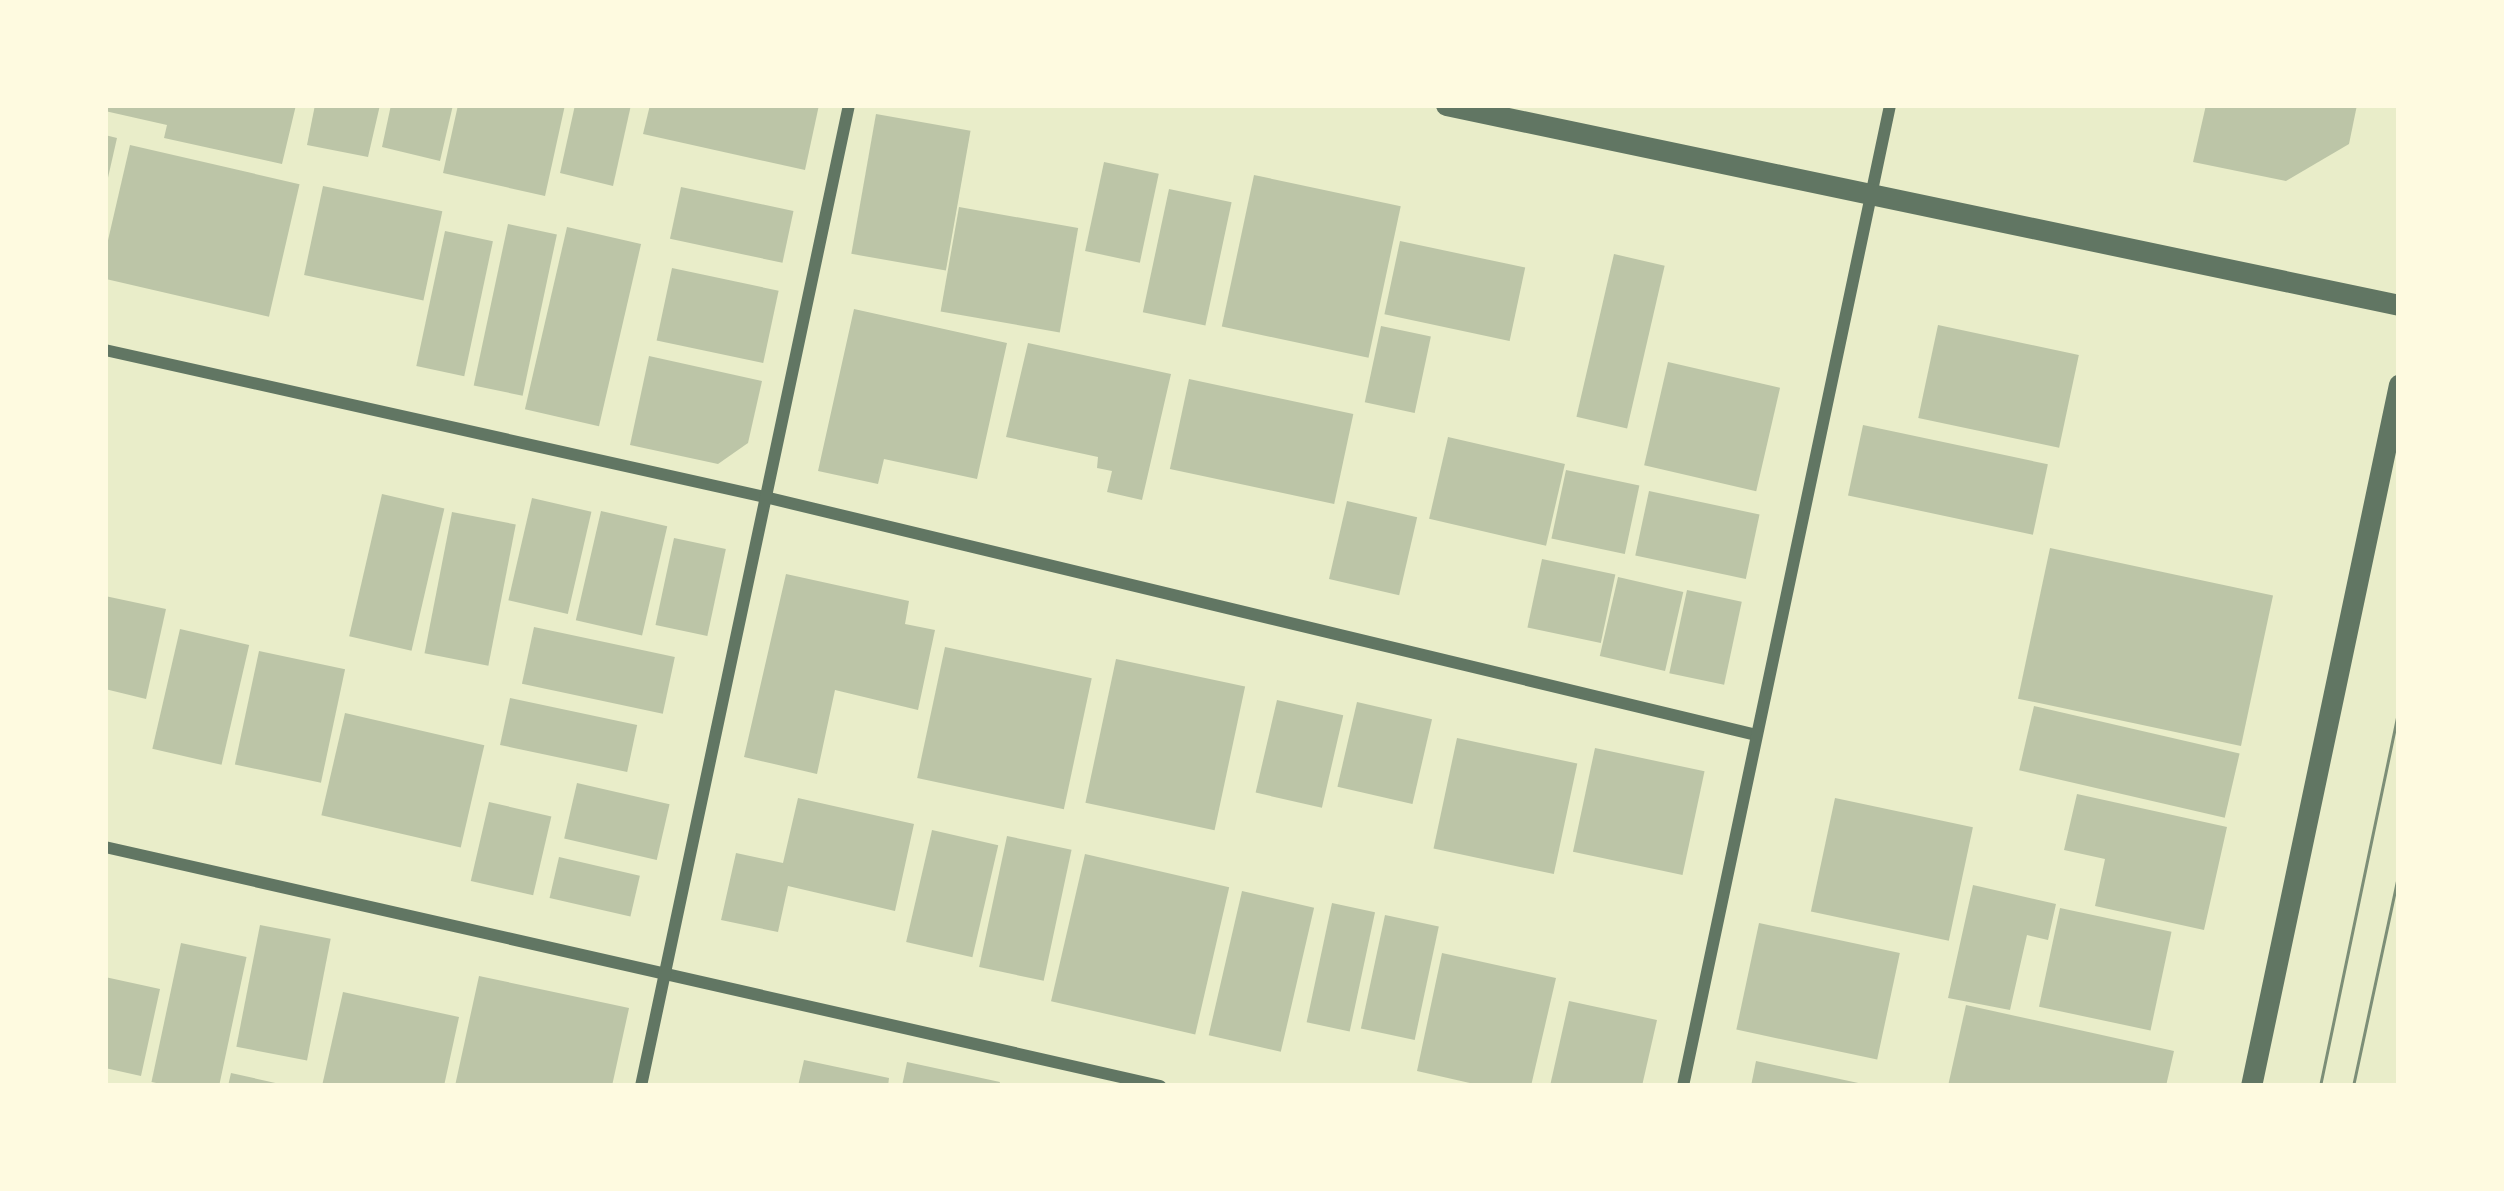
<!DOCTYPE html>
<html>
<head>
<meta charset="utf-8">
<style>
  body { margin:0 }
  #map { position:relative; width:2504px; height:1191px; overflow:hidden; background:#e9edc9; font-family:"Public Sans",sans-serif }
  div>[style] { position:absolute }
  .building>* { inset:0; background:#bcc5a7; transform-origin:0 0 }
  .minor>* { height:12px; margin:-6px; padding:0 6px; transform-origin:6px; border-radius:6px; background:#617663 }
  .tertiary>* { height:21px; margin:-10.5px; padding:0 10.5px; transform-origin:10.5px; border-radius:10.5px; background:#617663 }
  .tram>* { height:3px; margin:-1.5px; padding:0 1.5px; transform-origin:1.5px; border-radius:1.5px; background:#7c8e77 }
  span { translate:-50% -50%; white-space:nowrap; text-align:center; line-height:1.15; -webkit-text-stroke:10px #fefae0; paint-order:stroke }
  .frame { position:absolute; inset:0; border:108px solid #fefae0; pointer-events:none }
</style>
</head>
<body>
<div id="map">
  <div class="building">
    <i style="clip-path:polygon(105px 105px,296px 105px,282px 164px,164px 138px,167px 125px,105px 111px)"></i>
    <i style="clip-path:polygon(315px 105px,380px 105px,368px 157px,307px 145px)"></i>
    <i style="clip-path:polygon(391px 105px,453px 105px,440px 161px,382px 147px)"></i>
    <i style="clip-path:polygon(458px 105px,565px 105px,545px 196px,443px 173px)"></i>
    <i style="clip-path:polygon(575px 105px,631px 105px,613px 186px,560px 173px)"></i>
    <i style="clip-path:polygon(650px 105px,819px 105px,805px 170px,643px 134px)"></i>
    <i style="clip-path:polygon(2206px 105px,2357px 105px,2349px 144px,2286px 181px,2193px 162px)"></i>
    <i style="left:876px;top:114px;width:96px;height:142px;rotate:10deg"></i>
    <i style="clip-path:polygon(105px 135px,117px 138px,107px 182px,105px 182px)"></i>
    <i style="left:130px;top:145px;width:174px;height:136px;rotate:13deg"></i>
    <i style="left:1104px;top:162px;width:56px;height:91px;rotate:12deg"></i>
    <i style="left:1254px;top:175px;width:150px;height:155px;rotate:12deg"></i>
    <i style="left:323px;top:186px;width:122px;height:91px;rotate:12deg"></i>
    <i style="left:681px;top:187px;width:115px;height:53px;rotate:12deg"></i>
    <i style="left:1169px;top:189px;width:64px;height:126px;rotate:12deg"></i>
    <i style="left:959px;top:207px;width:121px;height:106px;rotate:10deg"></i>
    <i style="left:508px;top:224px;width:50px;height:165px;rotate:12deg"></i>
    <i style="left:567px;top:227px;width:76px;height:187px;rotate:13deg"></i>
    <i style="left:445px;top:231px;width:49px;height:138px;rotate:12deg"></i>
    <i style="left:1400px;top:241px;width:128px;height:75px;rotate:12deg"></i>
    <i style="left:1614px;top:254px;width:52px;height:167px;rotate:13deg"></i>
    <i style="left:672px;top:268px;width:109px;height:74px;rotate:12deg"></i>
    <i style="clip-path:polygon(854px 309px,1007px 343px,977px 479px,884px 459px,878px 484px,818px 471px)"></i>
    <i style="left:1938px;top:325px;width:144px;height:95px;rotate:12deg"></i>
    <i style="left:1381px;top:326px;width:51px;height:78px;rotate:12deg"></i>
    <i style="clip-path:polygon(1028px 343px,1171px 374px,1142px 500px,1107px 492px,1112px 471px,1097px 468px,1098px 457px,1006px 437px)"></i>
    <i style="clip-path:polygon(649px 356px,762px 381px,748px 443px,718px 464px,630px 445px)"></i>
    <i style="left:1668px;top:362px;width:115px;height:106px;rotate:13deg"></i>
    <i style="left:1189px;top:379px;width:168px;height:92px;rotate:12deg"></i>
    <i style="left:1863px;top:425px;width:189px;height:72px;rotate:12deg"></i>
    <i style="left:1448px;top:437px;width:120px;height:84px;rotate:13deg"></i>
    <i style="left:1566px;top:470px;width:75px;height:70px;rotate:12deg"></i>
    <i style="left:1649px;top:491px;width:113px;height:66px;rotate:12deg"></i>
    <i style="left:382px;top:494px;width:64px;height:146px;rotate:13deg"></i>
    <i style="left:532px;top:498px;width:61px;height:105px;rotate:13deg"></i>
    <i style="left:1347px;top:501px;width:72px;height:80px;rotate:13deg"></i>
    <i style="left:601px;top:511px;width:68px;height:112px;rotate:13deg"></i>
    <i style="left:452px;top:512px;width:65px;height:144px;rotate:11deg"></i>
    <i style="left:674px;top:538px;width:53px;height:89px;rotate:12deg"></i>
    <i style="left:2050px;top:548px;width:228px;height:154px;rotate:12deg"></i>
    <i style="left:1542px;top:559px;width:75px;height:70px;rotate:12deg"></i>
    <i style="clip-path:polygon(786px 574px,909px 601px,905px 624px,935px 630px,918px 710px,835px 690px,817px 774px,744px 757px)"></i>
    <i style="left:1618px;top:577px;width:67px;height:81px;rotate:13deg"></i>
    <i style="left:1687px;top:590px;width:56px;height:85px;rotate:12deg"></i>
    <i style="clip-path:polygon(105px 596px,166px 609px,146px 699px,105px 689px)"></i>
    <i style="left:534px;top:627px;width:144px;height:58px;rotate:12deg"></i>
    <i style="left:180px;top:629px;width:71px;height:123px;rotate:13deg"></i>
    <i style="left:945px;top:647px;width:150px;height:134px;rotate:12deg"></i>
    <i style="left:259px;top:651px;width:88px;height:116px;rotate:12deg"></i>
    <i style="left:1116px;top:659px;width:132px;height:147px;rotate:12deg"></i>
    <i style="left:510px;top:698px;width:130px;height:48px;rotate:12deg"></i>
    <i style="left:1277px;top:700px;width:68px;height:95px;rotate:13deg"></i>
    <i style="left:1357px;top:702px;width:77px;height:87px;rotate:13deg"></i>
    <i style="left:2034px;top:706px;width:211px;height:66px;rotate:13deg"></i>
    <i style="left:345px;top:713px;width:143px;height:105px;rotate:13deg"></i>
    <i style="left:1457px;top:738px;width:123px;height:113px;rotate:12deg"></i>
    <i style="left:1595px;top:748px;width:112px;height:106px;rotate:12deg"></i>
    <i style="left:577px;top:783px;width:95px;height:57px;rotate:13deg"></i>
    <i style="clip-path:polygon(2077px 794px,2227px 827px,2204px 930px,2095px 906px,2105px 859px,2064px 850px)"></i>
    <i style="clip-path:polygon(798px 798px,914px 824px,895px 911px,788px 886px,778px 932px,721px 920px,736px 853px,783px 863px)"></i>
    <i style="left:1835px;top:798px;width:141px;height:116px;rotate:12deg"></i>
    <i style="left:489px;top:802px;width:64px;height:81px;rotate:13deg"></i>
    <i style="left:932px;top:830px;width:68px;height:115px;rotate:13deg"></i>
    <i style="left:1007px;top:836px;width:66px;height:134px;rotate:12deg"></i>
    <i style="left:1085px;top:854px;width:148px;height:151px;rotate:13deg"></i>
    <i style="left:559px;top:857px;width:83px;height:42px;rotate:13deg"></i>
    <i style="clip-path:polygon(1973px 885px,2056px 904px,2048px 940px,2027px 935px,2010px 1010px,1948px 998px)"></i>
    <i style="left:1242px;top:891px;width:74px;height:148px;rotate:13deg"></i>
    <i style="left:1332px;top:903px;width:44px;height:122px;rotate:12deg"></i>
    <i style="left:2060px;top:908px;width:114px;height:101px;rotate:12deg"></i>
    <i style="left:1385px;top:915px;width:55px;height:116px;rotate:12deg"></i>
    <i style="left:1759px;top:923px;width:144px;height:109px;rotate:12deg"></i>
    <i style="left:260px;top:925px;width:72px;height:124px;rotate:11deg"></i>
    <i style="left:181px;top:943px;width:67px;height:142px;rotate:12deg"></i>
    <i style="clip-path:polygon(1442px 953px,1556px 978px,1531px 1086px,1483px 1086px,1417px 1071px)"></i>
    <i style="clip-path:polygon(479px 976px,629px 1008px,612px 1086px,455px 1086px)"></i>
    <i style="clip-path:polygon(105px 977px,160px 989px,141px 1076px,105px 1068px)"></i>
    <i style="clip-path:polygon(343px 992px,459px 1017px,444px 1086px,322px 1086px)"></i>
    <i style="clip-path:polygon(1569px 1001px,1657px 1020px,1642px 1086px,1550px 1086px)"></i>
    <i style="clip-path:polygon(1966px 1005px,2174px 1051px,2166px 1086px,1948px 1086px)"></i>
    <i style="clip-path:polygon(804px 1060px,889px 1078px,888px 1086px,798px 1086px)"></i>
    <i style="clip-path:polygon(1756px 1061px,1863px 1084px,1863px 1086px,1751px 1086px)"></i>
    <i style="clip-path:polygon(907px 1062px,1000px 1082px,999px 1086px,902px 1086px)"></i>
    <i style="clip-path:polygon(231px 1073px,280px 1084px,280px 1086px,228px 1086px)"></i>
  </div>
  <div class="minor">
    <i style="left:105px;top:350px;width:676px;rotate:12.56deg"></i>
    <i style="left:765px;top:497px;width:1019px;rotate:13.5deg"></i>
    <i style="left:105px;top:847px;width:1082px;rotate:12.76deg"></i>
    <i style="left:641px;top:1086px;width:1003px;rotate:-78.03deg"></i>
    <i style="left:1683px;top:1086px;width:1003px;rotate:-78.08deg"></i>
  </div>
  <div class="tertiary">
    <i style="left:1446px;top:105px;width:974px;rotate:11.85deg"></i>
    <i style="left:2251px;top:1086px;width:717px;rotate:-78.09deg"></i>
  </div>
  <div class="tram">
    <i style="left:2320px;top:1086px;width:385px;rotate:-78.2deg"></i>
    <i style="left:2353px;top:1086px;width:220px;rotate:-77.9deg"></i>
  </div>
  <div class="frame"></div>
</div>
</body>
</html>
